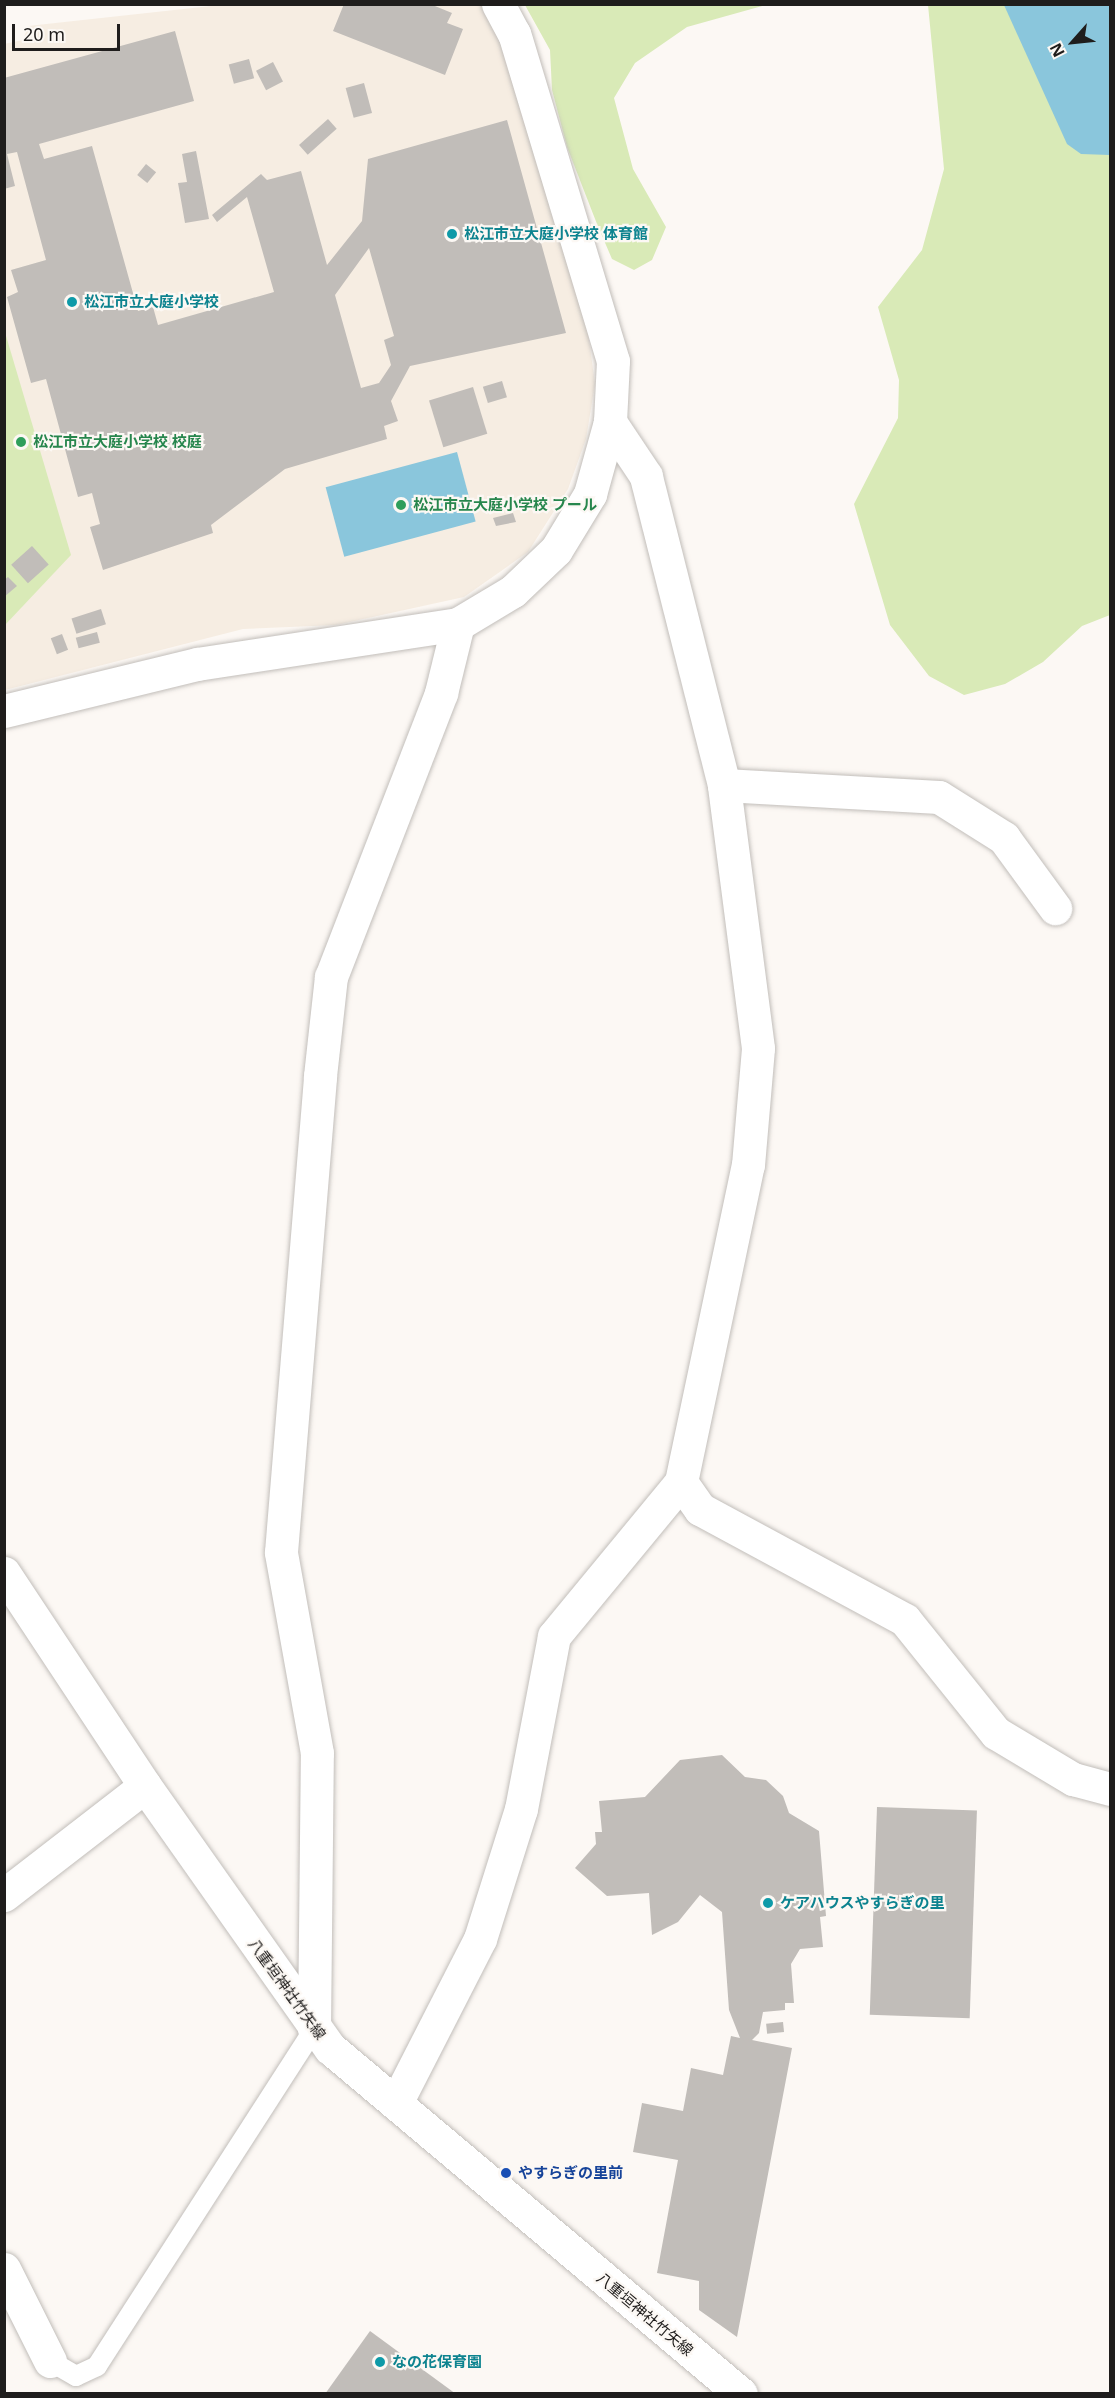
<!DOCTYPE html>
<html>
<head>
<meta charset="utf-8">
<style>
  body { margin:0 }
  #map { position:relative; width:1115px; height:2398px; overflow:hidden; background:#fcf8f4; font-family:"Noto Sans","Noto Sans JP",sans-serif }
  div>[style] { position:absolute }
  .built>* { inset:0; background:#f6ede2 }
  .green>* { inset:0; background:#d9eab7 }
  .water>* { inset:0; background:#8ac6dc; transform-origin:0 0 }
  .building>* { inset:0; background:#c1bdb9; transform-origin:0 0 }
  .roads { filter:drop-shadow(0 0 2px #c2beba) drop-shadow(0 0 2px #c2beba) }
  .service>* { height:20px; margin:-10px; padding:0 10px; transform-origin:10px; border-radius:10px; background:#fff }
  .minor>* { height:33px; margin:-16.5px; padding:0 16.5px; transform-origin:16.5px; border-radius:16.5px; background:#fff }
  .secondary>* { height:33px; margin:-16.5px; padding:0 16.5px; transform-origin:16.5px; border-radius:16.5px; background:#fff }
  .dots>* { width:16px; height:16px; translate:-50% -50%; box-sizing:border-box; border:3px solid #fcf8f4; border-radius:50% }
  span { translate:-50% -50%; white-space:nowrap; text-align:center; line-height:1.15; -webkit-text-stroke:4.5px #fcf8f4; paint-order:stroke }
  .culture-label { font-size:15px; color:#0d838f; font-weight:700 }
  .left { translate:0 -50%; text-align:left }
  .leisure-label { font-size:15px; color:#27864d; font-weight:700 }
  .street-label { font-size:15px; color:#1f1d1c }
  .transit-label { font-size:15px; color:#164399; font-weight:700 }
  .frame { position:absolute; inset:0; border:6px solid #1f1d1c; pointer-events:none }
  .north { position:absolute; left:1043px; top:12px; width:60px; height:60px; -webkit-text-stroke:4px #fcf8f4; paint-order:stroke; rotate:243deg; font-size:16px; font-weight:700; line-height:24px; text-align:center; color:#1f1d1c }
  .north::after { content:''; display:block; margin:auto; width:21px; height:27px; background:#1f1d1c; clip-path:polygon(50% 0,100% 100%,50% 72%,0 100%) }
  .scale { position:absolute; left:12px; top:24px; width:108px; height:27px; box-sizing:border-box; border:3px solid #1f1d1c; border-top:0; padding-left:8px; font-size:18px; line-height:21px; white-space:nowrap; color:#1f1d1c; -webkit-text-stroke:4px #fcf8f4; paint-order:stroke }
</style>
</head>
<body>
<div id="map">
  <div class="built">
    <i style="clip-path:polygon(220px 5px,490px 5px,587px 325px,595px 384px,586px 439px,568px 489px,528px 552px,464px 597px,336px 625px,243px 629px,5px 690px,4px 44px,23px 40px,28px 26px)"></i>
  </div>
  <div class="green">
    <i style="clip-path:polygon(525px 5px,766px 5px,687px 27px,635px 63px,614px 98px,633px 169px,666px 227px,652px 260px,634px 270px,612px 259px,597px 224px,567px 147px,552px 90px,550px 50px)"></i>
    <i style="clip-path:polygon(928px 5px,1110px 5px,1110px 615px,1082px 626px,1043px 662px,1005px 684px,964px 695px,929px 676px,890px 625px,854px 504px,898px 418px,899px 380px,878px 307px,922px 250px,944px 169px)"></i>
    <i style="clip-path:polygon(4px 329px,71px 555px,5px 625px,4px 625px)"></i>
  </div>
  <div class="water">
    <i style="clip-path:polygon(1004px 5px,1110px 5px,1110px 155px,1081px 154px,1067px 144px)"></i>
    <i style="left:457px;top:452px;width:72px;height:136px;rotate:75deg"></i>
  </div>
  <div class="building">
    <i style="clip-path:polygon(344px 4px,430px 4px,452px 13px,447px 23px,463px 29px,445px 75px,333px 31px)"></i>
    <i style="clip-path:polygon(evenodd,175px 31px,194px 101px,39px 144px,44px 159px,92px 146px,138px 311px,153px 307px,158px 325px,274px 292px,247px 197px,217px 222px,212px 215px,261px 174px,267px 180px,301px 171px,327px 265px,362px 221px,368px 159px,507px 120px,566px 333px,410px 366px,391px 401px,398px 421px,384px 426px,387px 439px,285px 469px,211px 525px,213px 533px,103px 570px,90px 527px,100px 524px,92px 493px,78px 497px,46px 379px,31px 383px,7px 297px,18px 292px,11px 270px,46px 260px,17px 152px,7px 154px,15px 186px,4px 189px,4px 78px,175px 31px,369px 248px,394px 336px,384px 340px,391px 365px,379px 383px,361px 388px,335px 295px,369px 248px)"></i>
    <i style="left:249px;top:59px;width:20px;height:21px;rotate:75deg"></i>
    <i style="left:273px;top:62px;width:22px;height:19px;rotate:63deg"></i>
    <i style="left:364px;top:83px;width:31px;height:19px;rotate:75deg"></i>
    <i style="left:328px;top:119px;width:13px;height:39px;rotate:48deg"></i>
    <i style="clip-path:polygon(196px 151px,209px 219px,185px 223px,178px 183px,187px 182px,182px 154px)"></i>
    <i style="left:146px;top:164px;width:13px;height:14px;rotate:39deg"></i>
    <i style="left:502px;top:381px;width:17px;height:20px;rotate:73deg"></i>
    <i style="left:473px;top:387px;width:49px;height:46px;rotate:73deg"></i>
    <i style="clip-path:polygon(513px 513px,516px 522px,496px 526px,493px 518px)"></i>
    <i style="left:32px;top:546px;width:25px;height:28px;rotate:48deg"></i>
    <i style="clip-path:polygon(8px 577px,17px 586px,4px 597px,4px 580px)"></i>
    <i style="left:101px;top:609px;width:16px;height:31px;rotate:72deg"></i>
    <i style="left:97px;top:632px;width:11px;height:22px;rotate:75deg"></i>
    <i style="left:62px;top:634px;width:17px;height:12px;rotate:69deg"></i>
    <i style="clip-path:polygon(722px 1755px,745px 1777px,766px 1780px,783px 1796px,789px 1813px,819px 1831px,826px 1916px,820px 1917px,823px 1947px,800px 1949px,791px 1964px,794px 2003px,785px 2003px,785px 2010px,763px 2012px,759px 2033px,752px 2040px,792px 2048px,737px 2337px,699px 2310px,699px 2281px,657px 2273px,678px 2160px,633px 2152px,642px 2103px,683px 2111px,691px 2068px,723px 2075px,731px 2036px,740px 2038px,729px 2010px,722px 1912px,700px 1895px,678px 1922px,652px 1935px,649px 1893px,607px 1896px,575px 1868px,596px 1844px,595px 1832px,602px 1832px,599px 1801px,645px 1797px,680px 1760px)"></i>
    <i style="left:877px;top:1807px;width:100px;height:208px;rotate:2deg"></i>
    <i style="left:783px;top:2022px;width:10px;height:17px;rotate:84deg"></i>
    <i style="clip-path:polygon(370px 2331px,456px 2394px,325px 2394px)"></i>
  </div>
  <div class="roads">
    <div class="service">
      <i style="left:50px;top:2361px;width:30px;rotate:30deg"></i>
      <i style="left:76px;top:2376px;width:23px;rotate:-25deg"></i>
      <i style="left:97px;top:2366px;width:401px;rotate:-57.2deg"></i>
    </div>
    <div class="minor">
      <i style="left:4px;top:711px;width:199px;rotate:-13.7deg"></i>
      <i style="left:197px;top:664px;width:264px;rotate:-8.7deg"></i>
      <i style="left:458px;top:624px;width:64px;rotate:-31deg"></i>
      <i style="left:513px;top:591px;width:59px;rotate:-43.6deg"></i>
      <i style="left:556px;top:550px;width:66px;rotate:-58.7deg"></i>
      <i style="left:590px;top:494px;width:75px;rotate:-74.5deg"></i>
      <i style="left:610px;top:422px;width:61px;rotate:-87.2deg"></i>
      <i style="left:613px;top:361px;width:342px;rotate:-106.8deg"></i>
      <i style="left:514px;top:34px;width:34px;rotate:-118deg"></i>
      <i style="left:724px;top:785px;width:215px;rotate:3.2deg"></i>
      <i style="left:939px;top:797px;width:77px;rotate:32.2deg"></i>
      <i style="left:1004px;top:838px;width:87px;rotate:53.9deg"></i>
      <i style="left:681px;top:1482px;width:33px;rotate:55deg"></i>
      <i style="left:700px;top:1509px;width:233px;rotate:28.4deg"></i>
      <i style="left:905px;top:1620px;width:145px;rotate:51.2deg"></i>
      <i style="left:996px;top:1733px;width:90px;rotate:30.9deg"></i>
      <i style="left:1073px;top:1779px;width:38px;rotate:15deg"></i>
      <i style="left:4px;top:1895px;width:178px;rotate:-37.7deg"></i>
      <i style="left:314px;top:2029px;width:276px;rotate:-89.4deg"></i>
      <i style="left:317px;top:1753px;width:204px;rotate:-100.2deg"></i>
      <i style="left:281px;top:1552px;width:478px;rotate:-85.3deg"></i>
      <i style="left:320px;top:1076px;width:100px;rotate:-83.7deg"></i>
      <i style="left:331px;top:977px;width:305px;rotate:-68.8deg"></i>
      <i style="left:441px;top:693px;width:71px;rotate:-76.2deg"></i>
      <i style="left:396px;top:2103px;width:184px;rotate:-62.9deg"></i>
      <i style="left:480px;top:1939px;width:136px;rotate:-72.5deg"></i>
      <i style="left:521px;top:1809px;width:176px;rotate:-79.2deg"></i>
      <i style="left:554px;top:1636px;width:200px;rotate:-50.5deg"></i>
      <i style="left:681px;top:1482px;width:324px;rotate:-78.1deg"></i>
      <i style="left:748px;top:1165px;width:117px;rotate:-85.1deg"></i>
      <i style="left:758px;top:1048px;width:265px;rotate:-97.4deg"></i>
      <i style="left:724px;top:785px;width:319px;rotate:-104.2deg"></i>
      <i style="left:646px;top:476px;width:65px;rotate:-123.7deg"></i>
      <i style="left:4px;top:2269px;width:103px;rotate:63.4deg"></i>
    </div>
    <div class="secondary">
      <i style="left:4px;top:1573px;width:255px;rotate:56.5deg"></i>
      <i style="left:145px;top:1786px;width:321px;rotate:54.8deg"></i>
      <i style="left:330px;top:2048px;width:537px;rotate:40.09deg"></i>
    </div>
  </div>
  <div class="dots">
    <i style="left:452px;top:234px;background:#0f9aa8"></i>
    <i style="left:72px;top:302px;background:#0f9aa8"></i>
    <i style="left:21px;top:442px;background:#2e9e5b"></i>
    <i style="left:401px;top:505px;background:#2e9e5b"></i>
    <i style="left:768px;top:1903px;background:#0f9aa8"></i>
    <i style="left:506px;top:2173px;background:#1a4fb4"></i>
    <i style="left:380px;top:2362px;background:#0f9aa8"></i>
  </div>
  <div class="culture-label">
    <span class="left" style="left:464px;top:234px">松江市立大庭小学校 体育館</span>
    <span class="left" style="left:84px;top:302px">松江市立大庭小学校</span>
    <span class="left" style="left:780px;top:1903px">ケアハウスやすらぎの里</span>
    <span class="left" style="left:392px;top:2362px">なの花保育園</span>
  </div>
  <div class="leisure-label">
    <span class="left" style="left:33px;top:442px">松江市立大庭小学校 校庭</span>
    <span class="left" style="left:413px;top:505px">松江市立大庭小学校 プール</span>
  </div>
  <div class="street-label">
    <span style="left:287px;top:1989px;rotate:54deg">八重垣神社竹矢線</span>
    <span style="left:645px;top:2314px;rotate:40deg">八重垣神社竹矢線</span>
  </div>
  <div class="transit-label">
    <span class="left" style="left:518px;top:2173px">やすらぎの里前</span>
  </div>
  <div class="frame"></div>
  <div class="north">N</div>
  <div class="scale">20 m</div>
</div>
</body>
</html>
